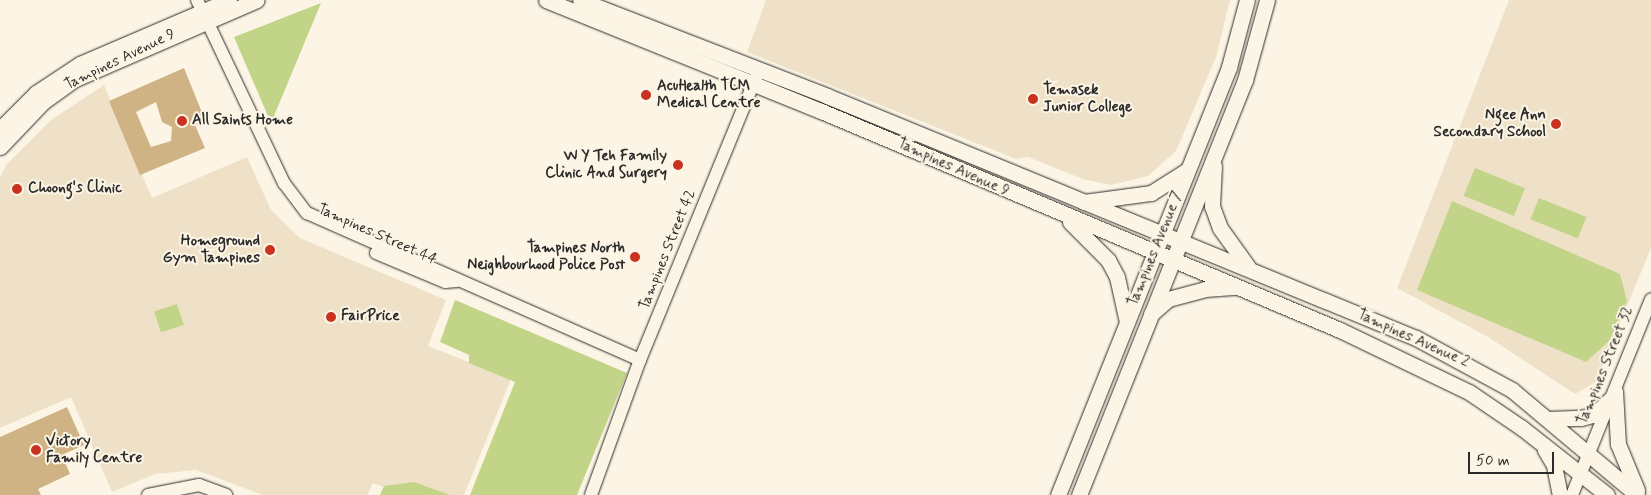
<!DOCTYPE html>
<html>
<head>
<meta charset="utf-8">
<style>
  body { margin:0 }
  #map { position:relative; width:1651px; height:495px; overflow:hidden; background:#fcf5e5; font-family:Mynerve,sans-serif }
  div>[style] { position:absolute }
  .built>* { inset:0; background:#eee1c8 }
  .green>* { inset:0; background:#c2d488; transform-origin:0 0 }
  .building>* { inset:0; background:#cfb384 }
  .roads { filter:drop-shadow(0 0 1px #2b2b2b) drop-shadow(0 0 1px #2b2b2b) }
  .minor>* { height:12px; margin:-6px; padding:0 6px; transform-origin:6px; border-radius:6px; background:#fcf5e5 }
  .major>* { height:15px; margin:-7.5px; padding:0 7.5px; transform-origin:7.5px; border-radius:7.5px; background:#fcf5e5 }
  .dots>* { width:14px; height:14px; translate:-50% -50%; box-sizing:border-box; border:2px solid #fcf5e5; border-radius:50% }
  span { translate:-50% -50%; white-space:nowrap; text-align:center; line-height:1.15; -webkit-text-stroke:4px #fcf5e5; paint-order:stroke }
  .street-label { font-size:15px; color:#2b2b2b }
  .poi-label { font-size:15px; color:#2b2b2b; font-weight:700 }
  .left { translate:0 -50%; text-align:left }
  .right { translate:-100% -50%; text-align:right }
  .scale { position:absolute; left:1468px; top:452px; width:86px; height:22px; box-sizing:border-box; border:2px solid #2b2b2b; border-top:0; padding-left:6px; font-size:15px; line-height:18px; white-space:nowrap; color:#2b2b2b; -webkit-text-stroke:4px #fcf5e5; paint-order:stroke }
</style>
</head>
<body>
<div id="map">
  <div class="built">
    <i style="clip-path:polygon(766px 0,1230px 0,1216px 57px,1176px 151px,1148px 176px,1111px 185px,1083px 179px,1028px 157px,1016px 159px,747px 52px)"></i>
    <i style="clip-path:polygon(1509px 0,1651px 0,1651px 248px,1596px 382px,1575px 394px,1488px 337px,1397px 288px)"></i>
    <i style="clip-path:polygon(104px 85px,152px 198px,247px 157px,271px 210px,300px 238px,446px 300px,428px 346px,511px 379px,464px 495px,403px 495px,373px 483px,367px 495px,263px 495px,196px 470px,155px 474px,112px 492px,71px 397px,0 428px,0 177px,7px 164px,51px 120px)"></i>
  </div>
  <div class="green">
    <i style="clip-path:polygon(321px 3px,271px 123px,234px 37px)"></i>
    <i style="left:1475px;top:168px;width:54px;height:30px;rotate:22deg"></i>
    <i style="left:1539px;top:198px;width:51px;height:23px;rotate:22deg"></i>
    <i style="clip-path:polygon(1452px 201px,1620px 274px,1627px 301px,1609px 341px,1586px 362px,1417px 290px)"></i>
    <i style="clip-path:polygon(455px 300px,627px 373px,577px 495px,470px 495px,515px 382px,469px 363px,469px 355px,440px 342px)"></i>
    <i style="left:177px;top:304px;width:22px;height:24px;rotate:72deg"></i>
    <i style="clip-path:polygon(414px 482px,450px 495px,380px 495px,384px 486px)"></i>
  </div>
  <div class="building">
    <i style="clip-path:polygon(evenodd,184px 68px,205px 120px,195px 125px,205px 148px,140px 175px,109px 101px,184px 68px,156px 102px,162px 122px,172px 127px,171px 141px,151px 147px,136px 112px,156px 102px)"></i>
    <i style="clip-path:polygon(67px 407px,84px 445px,62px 455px,70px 474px,38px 489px,41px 495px,0 495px,0 437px)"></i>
  </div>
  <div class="roads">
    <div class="minor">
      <i style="left:197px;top:0;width:203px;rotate:64.6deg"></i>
      <i style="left:284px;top:183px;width:38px;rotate:53deg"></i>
      <i style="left:307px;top:213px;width:364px;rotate:23.8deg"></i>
      <i style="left:376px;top:253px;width:75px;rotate:22.8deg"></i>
      <i style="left:445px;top:282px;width:12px;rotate:-5deg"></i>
      <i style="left:148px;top:495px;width:52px;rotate:-11.1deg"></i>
      <i style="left:199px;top:485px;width:29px;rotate:20deg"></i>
      <i style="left:591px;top:495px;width:144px;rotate:-70.1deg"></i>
      <i style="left:640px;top:360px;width:308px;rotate:-67.7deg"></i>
      <i style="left:1572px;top:495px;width:211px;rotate:-68deg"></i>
    </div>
    <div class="major">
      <i style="left:546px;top:0;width:297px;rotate:22deg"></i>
      <i style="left:821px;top:111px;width:563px;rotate:22.88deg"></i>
      <i style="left:1340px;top:330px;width:143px;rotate:25.7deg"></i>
      <i style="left:1469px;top:392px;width:64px;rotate:34.2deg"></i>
      <i style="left:1522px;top:428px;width:108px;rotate:38.2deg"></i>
      <i style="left:580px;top:0;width:265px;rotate:21.2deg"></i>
      <i style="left:827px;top:96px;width:637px;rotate:22.34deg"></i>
      <i style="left:1416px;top:338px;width:109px;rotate:28.4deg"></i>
      <i style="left:1512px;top:390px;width:163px;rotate:40deg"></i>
      <i style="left:0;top:129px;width:51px;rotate:-45deg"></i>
      <i style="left:36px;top:93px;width:53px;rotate:-33.4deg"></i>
      <i style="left:80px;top:64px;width:162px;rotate:-23.2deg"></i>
      <i style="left:0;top:147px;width:62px;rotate:-46.3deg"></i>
      <i style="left:43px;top:102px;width:39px;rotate:-36deg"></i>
      <i style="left:75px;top:79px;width:198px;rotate:-23.5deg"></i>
      <i style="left:1214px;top:166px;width:40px;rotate:92.9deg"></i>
      <i style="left:1212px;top:206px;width:23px;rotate:70deg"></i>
      <i style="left:1220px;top:228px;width:48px;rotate:54.3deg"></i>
      <i style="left:1084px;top:202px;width:68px;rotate:-7.7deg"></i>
      <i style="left:1151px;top:193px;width:41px;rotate:-32.2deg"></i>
      <i style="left:1070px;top:222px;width:54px;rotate:45deg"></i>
      <i style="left:1108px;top:260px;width:19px;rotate:62deg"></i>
      <i style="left:1117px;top:277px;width:46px;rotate:77.5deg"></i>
      <i style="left:1151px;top:314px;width:23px;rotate:-41deg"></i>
      <i style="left:1168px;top:299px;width:38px;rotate:-15deg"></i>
      <i style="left:1205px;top:289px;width:31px;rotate:-4deg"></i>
      <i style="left:1615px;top:391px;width:53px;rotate:86.8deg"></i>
      <i style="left:1618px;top:444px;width:50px;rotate:67.6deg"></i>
      <i style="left:1548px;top:419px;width:33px;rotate:-2deg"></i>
      <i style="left:1581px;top:418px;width:12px;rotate:-14deg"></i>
      <i style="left:1593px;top:415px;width:24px;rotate:-42deg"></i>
      <i style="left:1545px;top:450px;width:17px;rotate:59deg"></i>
      <i style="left:1554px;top:465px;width:31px;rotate:79deg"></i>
      <i style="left:1058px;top:495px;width:461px;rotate:-68.2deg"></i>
      <i style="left:1229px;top:67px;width:69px;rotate:-75deg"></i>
      <i style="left:1079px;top:495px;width:447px;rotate:-68.2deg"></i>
      <i style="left:1245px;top:80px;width:83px;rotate:-74.6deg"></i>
    </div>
  </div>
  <div class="dots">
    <i style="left:646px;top:95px;background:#c8321e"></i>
    <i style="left:1033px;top:99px;background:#c8321e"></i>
    <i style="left:182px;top:121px;background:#c8321e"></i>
    <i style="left:1556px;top:124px;background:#c8321e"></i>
    <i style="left:678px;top:165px;background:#c8321e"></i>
    <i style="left:17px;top:189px;background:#c8321e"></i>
    <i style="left:270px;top:250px;background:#c8321e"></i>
    <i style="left:635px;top:257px;background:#c8321e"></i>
    <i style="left:331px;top:317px;background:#c8321e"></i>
    <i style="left:36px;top:450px;background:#c8321e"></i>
  </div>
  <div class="street-label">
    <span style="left:120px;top:60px;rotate:-26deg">Tampines Avenue 9</span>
    <span style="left:953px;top:168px;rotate:24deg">Tampines Avenue 9</span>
    <span style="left:377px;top:235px;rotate:24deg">Tampines Street 44</span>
    <span style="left:1156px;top:249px;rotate:-68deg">Tampines Avenue 7</span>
    <span style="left:668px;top:250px;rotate:-68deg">Tampines Street 42</span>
    <span style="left:1413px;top:339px;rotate:24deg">Tampines Avenue 2</span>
    <span style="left:1606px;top:366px;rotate:-68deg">Tampines Street 32</span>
  </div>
  <div class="poi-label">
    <span class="left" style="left:657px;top:95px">AcuHealth TCM<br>Medical Centre</span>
    <span class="left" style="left:1043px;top:99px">Temasek<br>Junior College</span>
    <span class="right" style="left:1546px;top:124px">Ngee Ann<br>Secondary School</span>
    <span class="left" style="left:192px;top:121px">All Saints Home</span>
    <span class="right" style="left:667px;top:165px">W Y Teh Family<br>Clinic And Surgery</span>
    <span class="left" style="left:28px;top:189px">Choong's Clinic</span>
    <span class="right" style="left:260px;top:250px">Homeground<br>Gym Tampines</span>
    <span class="right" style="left:625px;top:257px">Tampines North<br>Neighbourhood Police Post</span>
    <span class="left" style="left:341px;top:317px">FairPrice</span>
    <span class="left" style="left:46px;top:450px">Victory<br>Family Centre</span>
  </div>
  <div class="scale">50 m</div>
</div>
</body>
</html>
